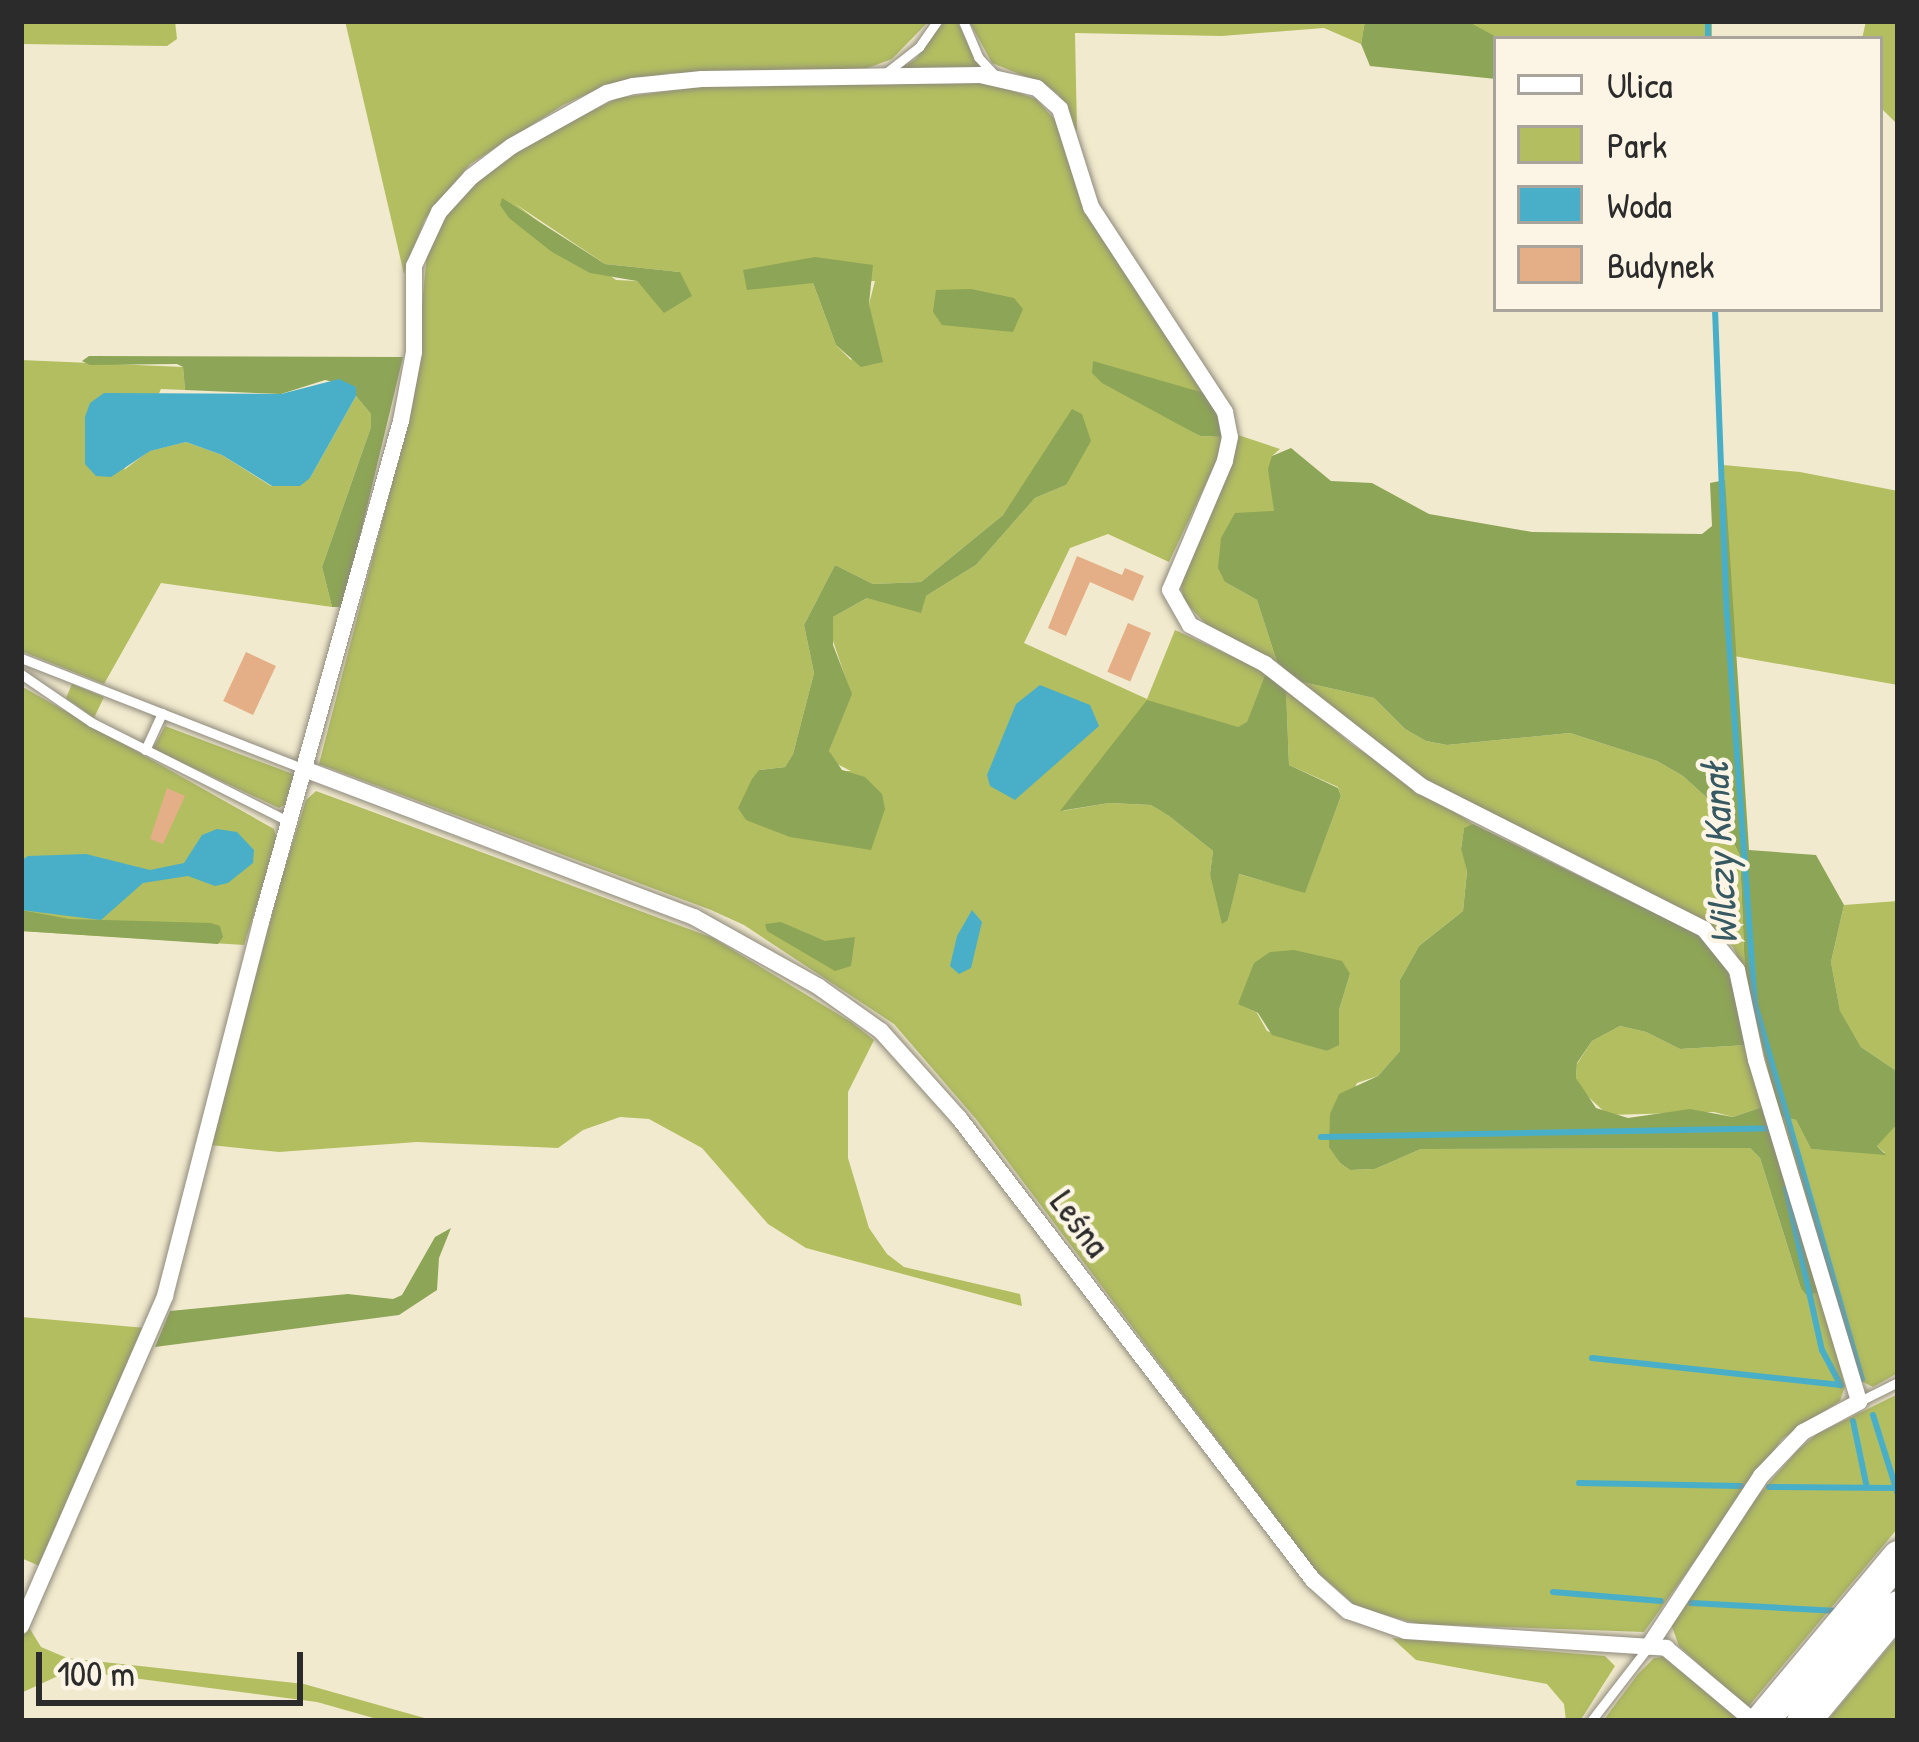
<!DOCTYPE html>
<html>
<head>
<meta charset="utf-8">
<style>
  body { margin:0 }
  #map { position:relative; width:1919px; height:1742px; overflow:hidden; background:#f2eace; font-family:"Patrick Hand",sans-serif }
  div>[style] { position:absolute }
  .green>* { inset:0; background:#b2be60; transform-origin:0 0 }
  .forest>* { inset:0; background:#8da556 }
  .water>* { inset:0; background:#49afc8 }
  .stream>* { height:6px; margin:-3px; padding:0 3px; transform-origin:3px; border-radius:3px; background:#49afc8 }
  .building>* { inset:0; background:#e4af86; transform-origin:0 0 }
  .roads { filter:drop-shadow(0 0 3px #8e8a7c) drop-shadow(0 0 3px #8e8a7c) }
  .service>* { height:9px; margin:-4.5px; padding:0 4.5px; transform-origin:4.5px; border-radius:4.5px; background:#fff }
  .minor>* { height:16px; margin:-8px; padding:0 8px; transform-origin:8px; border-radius:8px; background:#fff }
  .motorway>* { height:33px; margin:-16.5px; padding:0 16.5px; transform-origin:16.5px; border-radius:16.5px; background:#fff }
  span { translate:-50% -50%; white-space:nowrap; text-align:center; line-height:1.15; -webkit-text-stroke:9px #fcf5e5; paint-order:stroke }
  .street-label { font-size:36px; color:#2b2b2b }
  .water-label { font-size:39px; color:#365962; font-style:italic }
  .frame { position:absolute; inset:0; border:24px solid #2b2b2b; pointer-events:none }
  .legend { position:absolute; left:1493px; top:36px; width:390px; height:276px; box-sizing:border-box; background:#fcf5e5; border:3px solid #a8a49b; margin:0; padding:15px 21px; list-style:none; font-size:36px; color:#2b2b2b }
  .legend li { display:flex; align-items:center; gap:24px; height:60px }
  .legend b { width:60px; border:3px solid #a8a49b }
  .scale { position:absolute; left:36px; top:1652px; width:267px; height:54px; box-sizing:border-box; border:6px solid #2b2b2b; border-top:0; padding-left:15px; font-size:36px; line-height:42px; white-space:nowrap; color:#2b2b2b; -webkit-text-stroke:9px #fcf5e5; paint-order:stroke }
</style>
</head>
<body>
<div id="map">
  <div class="green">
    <i style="clip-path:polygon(21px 21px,175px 21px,177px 39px,167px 46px,21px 44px)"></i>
    <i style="clip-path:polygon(345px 21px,929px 21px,892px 59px,857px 72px,670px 73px,602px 87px,563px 105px,470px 164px,425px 219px,404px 274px)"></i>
    <i style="clip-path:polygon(944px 21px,957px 21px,981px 69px,898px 71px,916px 59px)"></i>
    <i style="clip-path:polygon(969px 21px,1365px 21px,1361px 44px,1324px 28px,1222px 36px,1075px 33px,1077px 132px,1059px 95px,1046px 85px,992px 63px)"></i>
    <i style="left:1467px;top:21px;width:245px;height:38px"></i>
    <i style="clip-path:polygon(1866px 21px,1898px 21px,1898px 125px,1880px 107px,1880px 39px,1862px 39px)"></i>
    <i style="clip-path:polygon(evenodd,991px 83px,1036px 99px,1057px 122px,1087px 213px,1204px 393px,1092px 373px,1200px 436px,1222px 437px,1217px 460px,1169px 562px,1108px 534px,1070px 548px,1024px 643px,1147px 699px,1175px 630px,1266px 672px,1247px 723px,1062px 811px,1109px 803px,1151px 805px,1169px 816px,1213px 851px,1210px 874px,1228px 920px,1238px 874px,1305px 892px,1341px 796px,1338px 787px,1289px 765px,1286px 688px,1351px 744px,1473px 824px,1464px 829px,1461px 848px,1467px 870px,1463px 911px,1419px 946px,1400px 980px,1400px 1051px,1378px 1076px,1357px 1083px,1329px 1146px,1340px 1163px,1350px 1170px,1375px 1169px,1421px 1149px,1750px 1148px,1760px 1158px,1801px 1289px,1806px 1295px,1820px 1293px,1845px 1386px,1840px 1401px,1782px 1439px,1644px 1632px,1418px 1624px,1357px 1607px,1315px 1570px,976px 1119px,894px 1024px,744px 925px,711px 910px,319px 764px,412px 407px,427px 254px,454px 201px,518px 148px,618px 98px,698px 87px,991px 83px,514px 203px,605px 264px,680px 272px,654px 300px,637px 281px,616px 280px,514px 203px,991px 83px,875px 281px,869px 304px,873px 334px,851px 360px,836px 345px,813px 283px,875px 281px,991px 83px,1066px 485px,1035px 498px,976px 565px,926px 596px,867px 598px,833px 617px,830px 632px,851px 694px,829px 751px,831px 761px,851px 771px,759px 770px,785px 767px,793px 754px,814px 673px,804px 625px,835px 565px,873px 584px,921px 582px,1003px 515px,1019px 492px,1066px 485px,991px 83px,1350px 974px,1339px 1010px,1339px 1044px,1327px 1051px,1267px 1031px,1257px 1013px,1238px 1003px,1350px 974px)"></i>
    <i style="clip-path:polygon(21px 360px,183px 367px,185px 390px,161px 389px,124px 470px,149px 451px,186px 442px,222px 455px,271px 486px,310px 478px,356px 396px,371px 414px,371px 427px,322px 567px,332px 607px,161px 583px,104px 684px,21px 651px)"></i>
    <i style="clip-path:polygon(1235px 434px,1280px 449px,1272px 456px,1274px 511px,1225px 582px,1257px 600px,1277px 662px,1207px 625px,1184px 601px,1181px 586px)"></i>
    <i style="clip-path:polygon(1723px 465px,1800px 472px,1898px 491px,1898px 685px,1734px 656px)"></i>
    <i style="clip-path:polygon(1298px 681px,1374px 698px,1405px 729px,1426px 741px,1447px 745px,1570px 733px,1657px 761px,1683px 776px,1717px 807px,1740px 856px,1745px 974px,1733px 947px,1719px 934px,1420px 777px)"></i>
    <i style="clip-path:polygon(72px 684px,104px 697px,94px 718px,66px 698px)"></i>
    <i style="clip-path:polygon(21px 686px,274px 829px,277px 840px,244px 945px,21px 931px)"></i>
    <i style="clip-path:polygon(165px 726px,293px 774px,296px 779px,286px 804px,279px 808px,153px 749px)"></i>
    <i style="clip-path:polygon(316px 791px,713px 938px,851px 1022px,874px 1040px,848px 1092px,848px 1158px,869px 1228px,887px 1254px,904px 1267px,1020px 1294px,1022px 1306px,806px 1248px,768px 1224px,702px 1148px,649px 1119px,620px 1117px,583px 1130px,558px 1148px,417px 1142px,279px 1152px,210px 1145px,283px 874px,306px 800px)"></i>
    <i style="clip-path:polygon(1898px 901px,1898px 1072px,1861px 1047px,1840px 1012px,1831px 962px,1844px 905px)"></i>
    <i style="clip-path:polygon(1620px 1026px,1646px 1032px,1680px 1049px,1748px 1045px,1765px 1106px,1733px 1117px,1714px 1112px,1608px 1115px,1585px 1094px,1576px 1078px,1577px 1064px,1592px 1041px)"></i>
    <i style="clip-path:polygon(1779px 1116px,1796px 1120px,1811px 1149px,1885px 1153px,1877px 1146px,1881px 1136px,1898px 1123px,1898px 1373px,1873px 1387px,1859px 1380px)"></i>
    <i style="clip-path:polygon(21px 1317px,146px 1328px,42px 1567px,21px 1558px)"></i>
    <i style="clip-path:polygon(1898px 1394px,1898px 1528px,1747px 1708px,1679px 1646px,1671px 1624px,1754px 1500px,1798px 1450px,1817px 1434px)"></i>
    <i style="clip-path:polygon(27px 1624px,41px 1647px,67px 1658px,304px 1684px,435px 1721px,384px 1721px,317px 1702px,71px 1670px,21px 1693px,21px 1638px)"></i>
    <i style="clip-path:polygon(1898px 1636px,1898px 1721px,1827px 1721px)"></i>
    <i style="clip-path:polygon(1392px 1638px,1605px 1656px,1615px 1666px,1580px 1721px,1566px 1721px,1564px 1704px,1547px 1684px,1416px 1660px)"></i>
    <i style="clip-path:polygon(1663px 1657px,1739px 1718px,1736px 1721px,1603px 1721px,1638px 1674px,1654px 1658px)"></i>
  </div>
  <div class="forest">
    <i style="clip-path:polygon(1365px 21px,1467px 21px,1500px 39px,1496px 39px,1496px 79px,1370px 66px,1361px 44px)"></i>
    <i style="clip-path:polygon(502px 198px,605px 264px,680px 272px,692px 296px,664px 313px,637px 281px,590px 273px,552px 252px,509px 218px,500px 205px)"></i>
    <i style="clip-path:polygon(815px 257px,873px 265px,869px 304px,883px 362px,861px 367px,836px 345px,813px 283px,747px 290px,743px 270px)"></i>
    <i style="clip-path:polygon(971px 289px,1014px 298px,1023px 309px,1013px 332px,942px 325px,933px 312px,936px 290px)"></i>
    <i style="clip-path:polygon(89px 356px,403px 357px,343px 607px,332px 607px,322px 567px,371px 427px,371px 414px,356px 396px,356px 387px,325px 380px,281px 394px,185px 390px,183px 367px,177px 364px,90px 365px,82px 361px)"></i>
    <i style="clip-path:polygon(1093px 361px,1204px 393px,1221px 422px,1222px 437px,1200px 436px,1102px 383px,1092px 373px)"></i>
    <i style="clip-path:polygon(1072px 409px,1082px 414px,1091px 441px,1066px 485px,1035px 498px,976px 565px,926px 596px,921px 613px,867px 598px,833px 617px,833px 645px,852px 694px,829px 751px,842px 770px,865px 777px,882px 794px,885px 809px,871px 850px,790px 837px,746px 820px,738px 808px,752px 779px,759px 770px,785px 767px,793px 754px,814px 673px,804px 625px,835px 565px,873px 584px,921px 582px,1003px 515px)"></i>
    <i style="clip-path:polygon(1291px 448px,1331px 481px,1372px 483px,1429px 514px,1532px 532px,1702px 534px,1712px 526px,1710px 483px,1725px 480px,1749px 850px,1816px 855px,1844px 905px,1831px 962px,1840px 1011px,1861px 1047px,1898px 1072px,1898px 1123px,1877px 1146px,1886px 1155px,1811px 1149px,1796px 1120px,1779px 1116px,1745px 974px,1740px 856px,1717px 807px,1683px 776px,1657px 761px,1570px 733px,1447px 745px,1426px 741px,1405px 729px,1374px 698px,1298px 681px,1277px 662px,1257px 600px,1225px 582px,1218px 568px,1221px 538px,1235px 513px,1274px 511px,1268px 469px,1272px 456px)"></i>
    <i style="clip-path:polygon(1266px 672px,1286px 688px,1289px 765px,1338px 788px,1341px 796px,1305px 893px,1239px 874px,1228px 920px,1222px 924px,1210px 874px,1213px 851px,1169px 816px,1151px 805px,1109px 803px,1060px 811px,1147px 700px,1238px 727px,1247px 722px)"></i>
    <i style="clip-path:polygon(1473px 824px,1699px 935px,1727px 968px,1748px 1045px,1680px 1049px,1646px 1032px,1620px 1026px,1592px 1041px,1577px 1063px,1576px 1078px,1596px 1108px,1628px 1118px,1690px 1109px,1733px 1117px,1765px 1106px,1820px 1293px,1806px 1295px,1801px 1289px,1760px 1158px,1750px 1148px,1421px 1149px,1375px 1169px,1350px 1170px,1340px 1163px,1329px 1147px,1330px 1114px,1339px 1094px,1378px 1076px,1400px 1051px,1400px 980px,1419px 946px,1463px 911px,1467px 871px,1461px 849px,1464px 828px)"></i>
    <i style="clip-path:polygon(21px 910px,69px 919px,211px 923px,220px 926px,223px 937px,218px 944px,21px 931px)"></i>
    <i style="clip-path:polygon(781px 922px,825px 941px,855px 937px,851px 966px,835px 971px,767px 931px,765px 924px)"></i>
    <i style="clip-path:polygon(1294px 950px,1342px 961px,1350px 974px,1339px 1010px,1339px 1045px,1327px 1051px,1272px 1035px,1258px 1013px,1238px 1004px,1254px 963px,1270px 952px)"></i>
    <i style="clip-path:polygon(451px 1228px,439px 1258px,437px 1290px,399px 1315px,155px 1347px,170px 1311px,348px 1294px,393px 1299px,402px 1295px,435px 1237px)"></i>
  </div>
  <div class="water">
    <i style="clip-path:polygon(339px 379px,356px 387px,356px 396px,310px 478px,300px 486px,272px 486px,222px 455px,186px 442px,150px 451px,111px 477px,96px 476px,85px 464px,85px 417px,90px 403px,104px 393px,281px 394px)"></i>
    <i style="clip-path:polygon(1040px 685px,1090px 705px,1099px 726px,1015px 800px,990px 786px,987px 775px,1016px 704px)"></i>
    <i style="clip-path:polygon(217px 829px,237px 832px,254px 850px,253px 863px,228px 883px,215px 886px,188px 876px,143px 883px,101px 920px,21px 910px,21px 861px,28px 856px,86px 854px,150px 870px,184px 863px,202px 835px)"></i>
    <i style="clip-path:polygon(972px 910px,982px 922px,971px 968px,959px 974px,950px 966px,957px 936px)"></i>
  </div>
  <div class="stream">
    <i style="left:1708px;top:21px;width:18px;rotate:90deg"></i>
    <i style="left:1715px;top:309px;width:306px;rotate:87.8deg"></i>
    <i style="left:1727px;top:615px;width:390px;rotate:85.9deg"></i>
    <i style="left:1755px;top:1004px;width:390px;rotate:74.1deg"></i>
    <i style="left:1321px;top:1137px;width:452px;rotate:-1.1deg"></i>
    <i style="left:1786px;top:1188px;width:166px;rotate:77.5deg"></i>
    <i style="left:1822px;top:1350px;width:40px;rotate:62deg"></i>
    <i style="left:1592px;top:1358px;width:248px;rotate:6.2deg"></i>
    <i style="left:1873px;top:1415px;width:84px;rotate:72.6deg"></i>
    <i style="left:1853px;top:1421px;width:68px;rotate:78.2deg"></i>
    <i style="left:1579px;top:1483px;width:162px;rotate:1.1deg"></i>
    <i style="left:1769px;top:1487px;width:126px;rotate:0.5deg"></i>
    <i style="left:1553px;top:1592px;width:108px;rotate:4.8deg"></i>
    <i style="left:1691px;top:1603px;width:147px;rotate:3.1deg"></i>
  </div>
  <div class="building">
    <i style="clip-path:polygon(1077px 556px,1122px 575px,1125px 568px,1144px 576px,1133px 601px,1090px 582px,1066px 636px,1048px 628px)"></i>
    <i style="left:1128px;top:623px;width:25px;height:53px;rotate:23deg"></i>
    <i style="left:246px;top:652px;width:33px;height:54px;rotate:25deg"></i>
    <i style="clip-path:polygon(167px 788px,185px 796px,163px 844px,150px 839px)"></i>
  </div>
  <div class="roads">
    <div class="service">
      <i style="left:963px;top:21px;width:39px;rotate:67deg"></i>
      <i style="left:978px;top:57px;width:26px;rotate:47deg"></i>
      <i style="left:887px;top:72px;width:41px;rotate:-38deg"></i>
      <i style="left:919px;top:47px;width:32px;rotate:-55deg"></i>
      <i style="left:21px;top:658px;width:307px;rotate:21.4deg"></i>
      <i style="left:21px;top:674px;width:85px;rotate:34.4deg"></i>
      <i style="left:91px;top:722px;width:223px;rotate:26.7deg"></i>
      <i style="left:145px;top:750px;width:41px;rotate:-65.3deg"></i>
      <i style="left:1860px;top:1401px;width:42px;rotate:-26.6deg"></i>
      <i style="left:1591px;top:1721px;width:95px;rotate:-52.3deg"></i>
    </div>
    <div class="minor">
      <i style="left:307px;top:770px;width:414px;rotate:20.8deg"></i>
      <i style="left:694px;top:917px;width:143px;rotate:29.2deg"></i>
      <i style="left:819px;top:987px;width:76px;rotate:35.4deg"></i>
      <i style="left:881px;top:1031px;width:117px;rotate:48.1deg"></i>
      <i style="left:959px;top:1118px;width:582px;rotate:52.54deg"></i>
      <i style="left:1313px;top:1580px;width:47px;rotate:41.5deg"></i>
      <i style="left:1348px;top:1611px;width:61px;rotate:19deg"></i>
      <i style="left:1406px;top:1631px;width:261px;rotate:3.7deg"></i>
      <i style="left:1666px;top:1648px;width:114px;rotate:40deg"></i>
      <i style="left:21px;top:1626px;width:360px;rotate:-66.4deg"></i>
      <i style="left:165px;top:1296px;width:386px;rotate:-75.6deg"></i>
      <i style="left:261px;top:922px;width:520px;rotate:-74.39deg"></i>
      <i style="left:401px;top:421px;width:70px;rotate:-79.3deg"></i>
      <i style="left:414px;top:352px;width:86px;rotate:-90deg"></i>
      <i style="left:414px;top:266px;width:60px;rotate:-65.2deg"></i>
      <i style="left:439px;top:212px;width:47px;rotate:-47.6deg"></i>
      <i style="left:471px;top:177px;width:51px;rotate:-37.1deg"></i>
      <i style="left:512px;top:146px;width:109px;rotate:-29.2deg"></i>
      <i style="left:607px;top:93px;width:27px;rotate:-15deg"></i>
      <i style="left:633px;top:86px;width:69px;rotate:-5.8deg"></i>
      <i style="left:702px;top:79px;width:278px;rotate:-0.8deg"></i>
      <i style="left:980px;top:75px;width:58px;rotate:12.8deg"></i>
      <i style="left:1037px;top:88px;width:31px;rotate:42deg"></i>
      <i style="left:1060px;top:109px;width:103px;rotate:72.4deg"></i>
      <i style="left:1091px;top:207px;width:245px;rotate:56.8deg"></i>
      <i style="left:1225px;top:412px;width:25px;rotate:79deg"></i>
      <i style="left:1230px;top:437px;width:25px;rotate:102deg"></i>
      <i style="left:1225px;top:461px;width:140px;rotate:113.1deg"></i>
      <i style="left:1170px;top:590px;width:40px;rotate:60.3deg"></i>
      <i style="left:1190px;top:625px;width:85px;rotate:27.5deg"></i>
      <i style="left:1265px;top:664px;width:198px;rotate:38deg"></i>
      <i style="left:1421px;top:786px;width:317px;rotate:26.8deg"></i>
      <i style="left:1704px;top:929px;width:53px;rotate:51.2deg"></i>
      <i style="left:1737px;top:970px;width:92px;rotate:78.1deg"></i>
      <i style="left:1756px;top:1060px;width:357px;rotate:73.2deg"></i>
      <i style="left:1859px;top:1402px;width:64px;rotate:151.8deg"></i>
      <i style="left:1803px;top:1432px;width:61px;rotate:133.7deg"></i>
      <i style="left:1761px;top:1476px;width:204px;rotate:123.4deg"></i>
    </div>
    <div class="motorway">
      <i style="left:1761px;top:1721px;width:214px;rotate:-50.1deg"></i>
      <i style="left:1803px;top:1721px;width:148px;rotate:-50.2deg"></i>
    </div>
  </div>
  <div class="street-label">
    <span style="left:1081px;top:1223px;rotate:53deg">Leśna</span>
  </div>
  <div class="water-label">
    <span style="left:1719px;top:853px;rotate:-93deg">Wilczy Kanał</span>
  </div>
  <div class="frame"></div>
  <ul class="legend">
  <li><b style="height:15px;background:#fff"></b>Ulica</li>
  <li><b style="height:33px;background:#b2be60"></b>Park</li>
  <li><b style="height:33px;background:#49afc8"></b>Woda</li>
  <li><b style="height:33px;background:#e4af86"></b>Budynek</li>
  </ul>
  <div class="scale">100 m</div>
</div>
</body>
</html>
